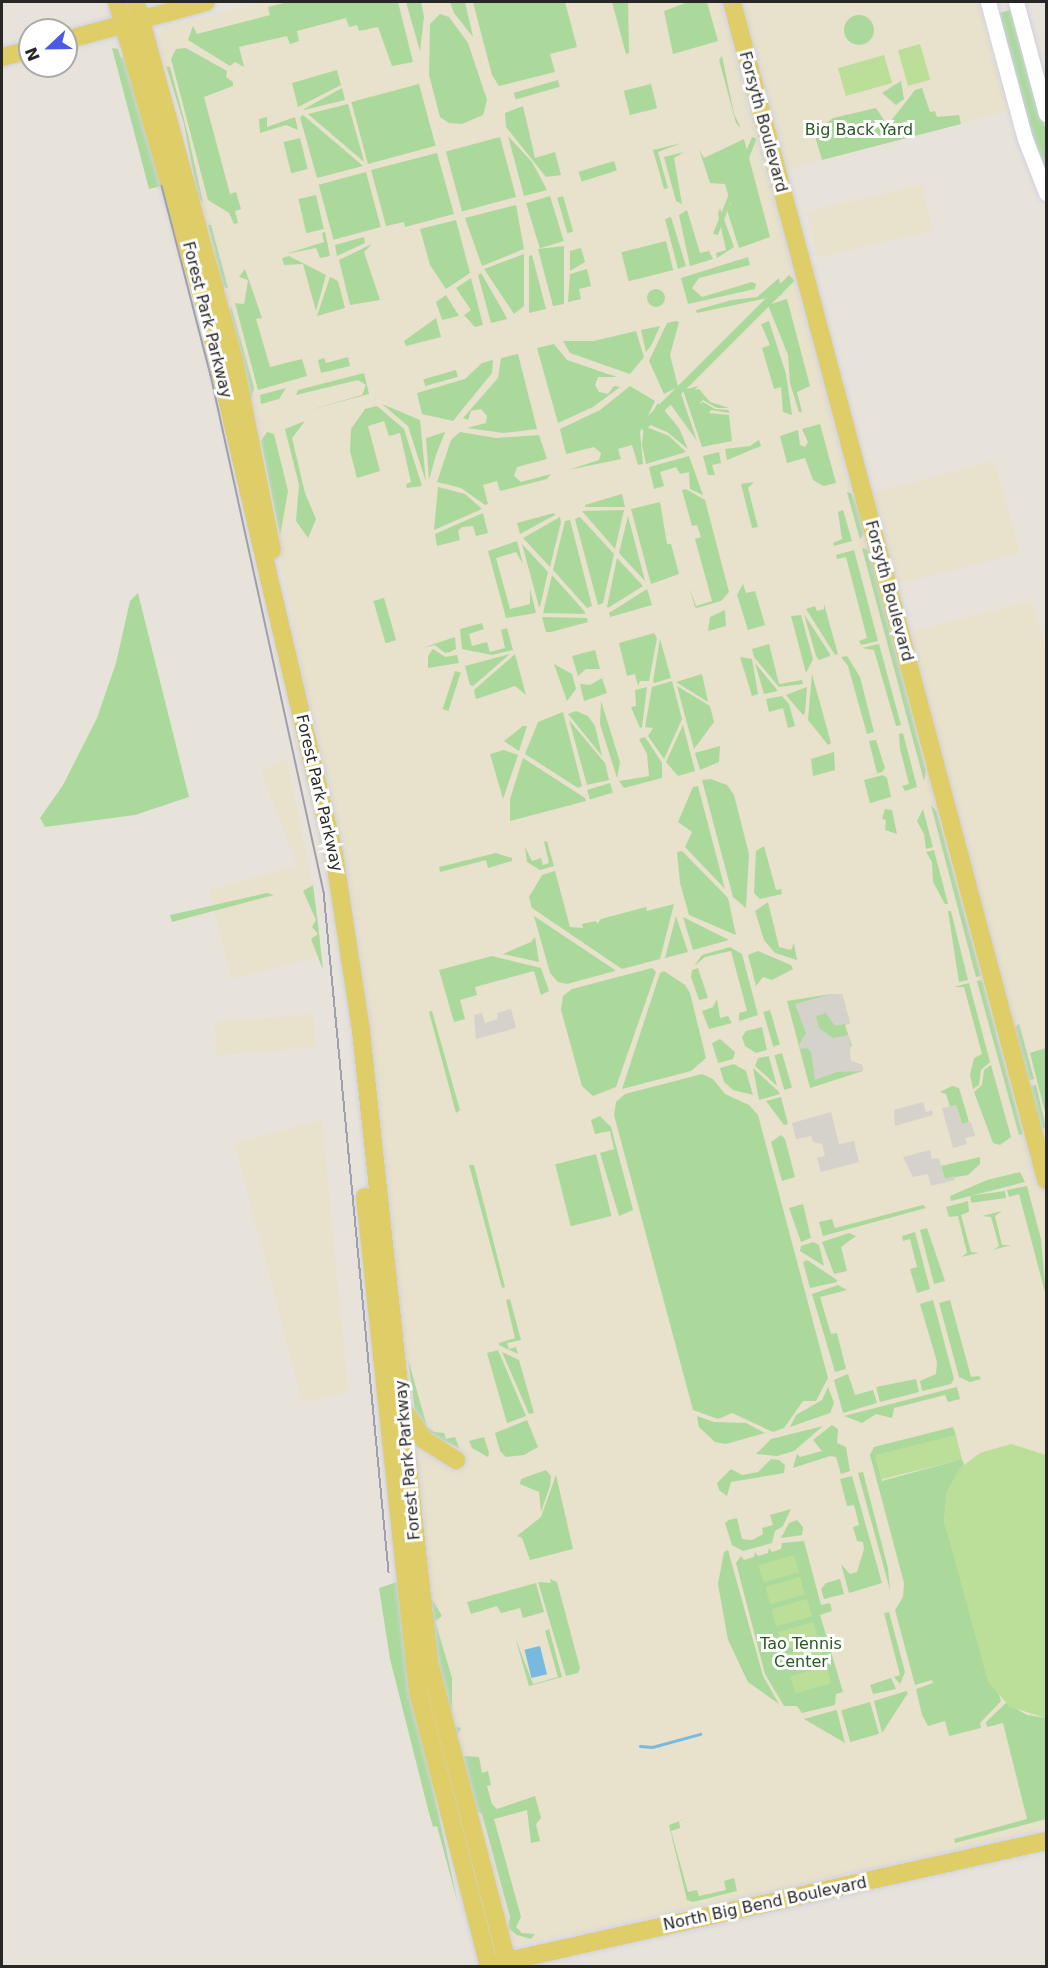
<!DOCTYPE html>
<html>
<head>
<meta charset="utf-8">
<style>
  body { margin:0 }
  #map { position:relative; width:1048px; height:1968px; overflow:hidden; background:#e8e3da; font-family:"DejaVu Sans",sans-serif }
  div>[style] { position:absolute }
  .education>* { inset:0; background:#e8e1cb; transform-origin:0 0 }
  .green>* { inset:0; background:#abd99c; transform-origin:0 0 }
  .round { border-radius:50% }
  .pitch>* { inset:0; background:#bbdf99; transform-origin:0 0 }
  .plaza>* { inset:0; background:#d5d2cc }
  .water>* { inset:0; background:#78badf; transform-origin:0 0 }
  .stream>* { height:3px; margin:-1.5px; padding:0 1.5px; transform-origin:1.5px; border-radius:1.5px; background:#78badf }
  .roads { filter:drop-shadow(0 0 2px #d0d1df) drop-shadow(0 0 2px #d0d1df) }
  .minor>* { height:15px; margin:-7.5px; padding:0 7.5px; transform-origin:7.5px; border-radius:7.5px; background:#fff }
  .major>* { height:18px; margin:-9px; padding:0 9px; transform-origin:9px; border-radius:9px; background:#dfce68 }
  .tram>* { height:1.5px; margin:-0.75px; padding:0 0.75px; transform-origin:0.75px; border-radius:0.75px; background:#9e9faf }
  span { translate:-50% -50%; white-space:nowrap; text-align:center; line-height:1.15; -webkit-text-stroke:6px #fff; paint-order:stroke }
  .street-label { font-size:16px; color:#272727 }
  .park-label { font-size:16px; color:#275a21 }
  .frame { position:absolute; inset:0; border:3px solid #272727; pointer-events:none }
  .north { position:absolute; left:18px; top:18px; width:60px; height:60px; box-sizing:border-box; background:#fff; border:2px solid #a9a9a9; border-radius:50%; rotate:248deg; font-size:16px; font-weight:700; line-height:24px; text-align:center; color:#272727 }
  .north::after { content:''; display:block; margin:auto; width:21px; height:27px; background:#4b59e4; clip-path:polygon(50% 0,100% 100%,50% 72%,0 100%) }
</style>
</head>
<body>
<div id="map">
  <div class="education">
    <i style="clip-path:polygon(263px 2px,720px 2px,853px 498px,994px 461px,1020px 553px,878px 589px,891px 637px,1032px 601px,1046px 652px,1046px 1828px,817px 1883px,529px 1943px,518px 1943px,507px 1935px,439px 1682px,359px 940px,347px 867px,303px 675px,258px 440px,198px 198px,183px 124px,158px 39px,163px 28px)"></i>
    <i style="clip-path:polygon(741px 2px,978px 2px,1007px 111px,784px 170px)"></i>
    <i style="left:922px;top:185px;width:47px;height:118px;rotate:77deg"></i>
    <i style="clip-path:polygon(286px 759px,310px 870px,321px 956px,231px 979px,209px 890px,297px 866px,261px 771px)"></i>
    <i style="left:313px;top:1014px;width:33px;height:99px;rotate:85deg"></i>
    <i style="clip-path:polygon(322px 1120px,348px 1392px,302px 1402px,235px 1143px)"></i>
  </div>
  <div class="green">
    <i style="clip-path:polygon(288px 2px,398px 2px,413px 62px,392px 66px,378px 27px,359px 31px,357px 25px,349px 27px,346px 18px,297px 31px,299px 41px,290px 44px,287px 36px,239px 47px,244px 67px,235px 62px,230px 66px,188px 40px,193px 26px,197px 34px,216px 29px,270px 15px,268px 7px)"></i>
    <i style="clip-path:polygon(406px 2px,421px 2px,424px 17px,420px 51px)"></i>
    <i style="clip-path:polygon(450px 2px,465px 2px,473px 37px,454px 13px)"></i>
    <i style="clip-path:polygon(473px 2px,565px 2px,577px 47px,550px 54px,555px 72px,499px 86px,492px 75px)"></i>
    <i style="clip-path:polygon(612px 2px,628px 2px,629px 53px,626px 54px)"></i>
    <i style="clip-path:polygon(688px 2px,707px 2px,718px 41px,673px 54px,664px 11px)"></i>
    <i style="clip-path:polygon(1013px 9px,1046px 131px,1046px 182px,996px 14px)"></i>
    <i style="clip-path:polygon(440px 14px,449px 17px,468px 43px,487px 100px,483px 115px,462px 124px,449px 123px,440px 117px,429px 75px,430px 24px)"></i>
    <i class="round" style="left:844px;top:15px;width:30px;height:30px"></i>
    <i style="clip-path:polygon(112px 48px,118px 49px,121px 58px,127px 57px,165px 185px,149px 189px)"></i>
    <i style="clip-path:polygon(186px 48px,227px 71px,226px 77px,233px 82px,233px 86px,204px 97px,230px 194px,236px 192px,241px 209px,235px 211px,238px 223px,234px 224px,229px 213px,208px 200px,171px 59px,176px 49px)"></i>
    <i style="clip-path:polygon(722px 56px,734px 114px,741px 128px,736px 123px,719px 60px)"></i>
    <i style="clip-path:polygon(166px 66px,170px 67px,187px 131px,203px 202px,198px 198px,184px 124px)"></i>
    <i style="clip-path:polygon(337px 70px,341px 85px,298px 107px,292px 83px)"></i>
    <i style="left:558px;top:80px;width:7px;height:46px;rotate:74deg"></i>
    <i style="clip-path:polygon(901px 81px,904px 99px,896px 105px,882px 93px)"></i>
    <i style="left:419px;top:84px;width:64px;height:70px;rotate:75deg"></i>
    <i style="left:651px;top:84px;width:25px;height:28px;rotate:76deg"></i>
    <i style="clip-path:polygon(342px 88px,345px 100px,304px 110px,304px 109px)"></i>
    <i style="clip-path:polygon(922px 88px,930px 112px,935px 111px,937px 117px,959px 115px,961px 124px,822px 160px,814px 133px,833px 118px,876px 108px,884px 120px,880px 131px,889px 134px,895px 128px,891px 121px,915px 90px)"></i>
    <i style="clip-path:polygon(348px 104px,364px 161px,363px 161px,308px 114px)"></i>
    <i style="clip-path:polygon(523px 106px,535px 158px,555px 152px,561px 175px,546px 177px,506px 127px,505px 113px)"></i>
    <i style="clip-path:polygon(303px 115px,362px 165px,363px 166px,317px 178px,300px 117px)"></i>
    <i style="clip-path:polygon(267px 117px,267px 127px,295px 117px,298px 130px,286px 125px,260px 133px,259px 119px)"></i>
    <i style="clip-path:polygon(508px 136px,532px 162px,547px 190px,524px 196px)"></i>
    <i style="left:500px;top:137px;width:62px;height:56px;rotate:75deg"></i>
    <i style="left:752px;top:137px;width:5px;height:104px;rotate:22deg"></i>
    <i style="left:300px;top:138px;width:32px;height:17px;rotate:76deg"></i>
    <i style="clip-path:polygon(744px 139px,770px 237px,739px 248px,726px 207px,731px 205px,725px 184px,710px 183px,699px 149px,704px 158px)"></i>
    <i style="clip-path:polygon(682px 143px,658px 152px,668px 188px,664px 189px,653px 150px)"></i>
    <i style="clip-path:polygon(684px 152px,674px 158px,682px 204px,676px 201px,664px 157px)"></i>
    <i style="clip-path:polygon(437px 153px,454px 214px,405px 227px,404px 222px,386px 226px,371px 170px)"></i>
    <i style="left:614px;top:161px;width:10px;height:37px;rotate:73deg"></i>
    <i style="left:366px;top:172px;width:57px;height:49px;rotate:75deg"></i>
    <i style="left:316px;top:195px;width:35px;height:18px;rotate:77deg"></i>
    <i style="left:550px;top:196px;width:47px;height:25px;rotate:73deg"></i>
    <i style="left:563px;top:196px;width:37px;height:6px;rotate:74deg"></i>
    <i style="clip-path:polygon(516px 205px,524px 249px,482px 266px,465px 218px)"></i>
    <i style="clip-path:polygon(720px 208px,734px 247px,717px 258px,716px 253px,726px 250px,718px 214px)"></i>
    <i style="clip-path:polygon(687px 210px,700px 253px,709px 251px,713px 259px,690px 266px,679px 215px)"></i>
    <i style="clip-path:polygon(671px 217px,686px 266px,678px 269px,665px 219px)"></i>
    <i style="clip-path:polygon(456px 220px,470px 273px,446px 289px,430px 265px,420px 229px)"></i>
    <i style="clip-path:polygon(208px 225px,211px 225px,228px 288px,223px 287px)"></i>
    <i style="clip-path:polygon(325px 232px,330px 256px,320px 258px,316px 248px,286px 254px,324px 242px,322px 233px)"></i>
    <i style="clip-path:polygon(364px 237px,365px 243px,337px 256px,335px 245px)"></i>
    <i style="left:666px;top:241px;width:30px;height:46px;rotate:76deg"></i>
    <i style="clip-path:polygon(372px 244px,364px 252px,380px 300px,350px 305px,339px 260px)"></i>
    <i style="clip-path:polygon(564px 246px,564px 304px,553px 306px,538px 249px)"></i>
    <i style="clip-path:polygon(581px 248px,585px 262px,570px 271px,570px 251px)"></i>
    <i style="clip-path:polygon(524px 254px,524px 306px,514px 314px,484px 269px)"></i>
    <i style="clip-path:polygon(532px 255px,546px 309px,529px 313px,529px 256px)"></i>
    <i style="clip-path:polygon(289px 256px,326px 275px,316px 311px,303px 264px,284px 265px,282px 258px)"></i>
    <i style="clip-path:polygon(748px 257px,750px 265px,699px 278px,692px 288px,702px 297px,752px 282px,756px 284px,755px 289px,688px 304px,681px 278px)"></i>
    <i style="clip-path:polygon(245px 269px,262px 318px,256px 319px,270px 367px,302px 359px,307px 376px,258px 390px,235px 303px,244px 304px,245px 299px,248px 280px,239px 277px)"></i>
    <i style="clip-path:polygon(587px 269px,591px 286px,579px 289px,581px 299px,568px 302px,570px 274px)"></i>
    <i style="clip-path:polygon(481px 273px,503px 311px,507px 319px,491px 323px,478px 275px)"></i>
    <i style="left:789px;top:275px;width:8px;height:213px;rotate:45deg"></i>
    <i style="clip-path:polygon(330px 277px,338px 281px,345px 308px,317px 316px)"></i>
    <i style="clip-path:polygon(471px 278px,483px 325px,475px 327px,464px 315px,471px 310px,456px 288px)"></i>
    <i style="clip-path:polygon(779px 278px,782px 295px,697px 313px,696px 310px,732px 300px,757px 297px)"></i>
    <i class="round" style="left:647px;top:289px;width:18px;height:18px"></i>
    <i style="clip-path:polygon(446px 295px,459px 316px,442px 320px,436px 302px)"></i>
    <i style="clip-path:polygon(787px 299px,810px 386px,797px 392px,802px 412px,799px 412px,790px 383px,788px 355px,768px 305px)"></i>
    <i style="clip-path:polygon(231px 306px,254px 388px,251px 400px,229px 315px)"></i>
    <i style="clip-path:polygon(436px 318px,441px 337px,406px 346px,404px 341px)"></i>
    <i style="clip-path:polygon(676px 321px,679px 322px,670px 355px,678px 387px,664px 394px,649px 361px,667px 323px)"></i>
    <i style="clip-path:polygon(769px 321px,786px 374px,792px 415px,783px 412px,781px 387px,774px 389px,762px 348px,770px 345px,761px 324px)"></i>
    <i style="clip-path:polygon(660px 326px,651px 346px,646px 352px,641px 330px)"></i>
    <i style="clip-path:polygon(636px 331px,644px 357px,630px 374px,570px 353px,563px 341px,594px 341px)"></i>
    <i style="clip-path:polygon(554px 344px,567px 360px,617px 377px,598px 377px,595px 385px,599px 392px,608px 394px,614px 386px,620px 387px,593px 407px,558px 423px,537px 348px)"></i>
    <i style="clip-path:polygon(518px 354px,537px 429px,503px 433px,467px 428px,486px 423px,487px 416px,481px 409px,471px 411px,468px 420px,463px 418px,498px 378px,501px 358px)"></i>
    <i style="clip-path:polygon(348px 357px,350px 366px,321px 373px,318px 360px,324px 358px,326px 363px)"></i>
    <i style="clip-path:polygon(493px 360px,492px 373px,453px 421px,422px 414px,417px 393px,465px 379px,482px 363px)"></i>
    <i style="left:456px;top:370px;width:7px;height:34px;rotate:74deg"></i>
    <i style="clip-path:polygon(364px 373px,369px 394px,306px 411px,362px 395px,366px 385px,358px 380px,296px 395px,298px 390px)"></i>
    <i style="clip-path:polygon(630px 386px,655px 401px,640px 432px,643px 464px,638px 465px,632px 445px,618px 449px,621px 459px,568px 470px,599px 460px,601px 453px,594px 447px,566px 454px,560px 429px,600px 410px)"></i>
    <i style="clip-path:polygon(699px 386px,694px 390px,699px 389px,710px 402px,729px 408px,717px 408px,703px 400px,699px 404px,703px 402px,715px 409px,728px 410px,730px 413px,711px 410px,709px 413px,729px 415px,732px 441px,702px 447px,683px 390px)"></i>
    <i style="clip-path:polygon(286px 388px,279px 399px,261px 404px,260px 395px)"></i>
    <i style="clip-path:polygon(680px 391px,697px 441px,666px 398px)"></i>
    <i style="clip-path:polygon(658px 403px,679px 428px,688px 449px,667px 432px,646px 423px)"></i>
    <i style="clip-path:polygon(382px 404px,420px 420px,426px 482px,408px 426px)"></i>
    <i style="clip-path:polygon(377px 406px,404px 429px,422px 486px,407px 488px,406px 484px,411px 482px,400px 433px,389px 436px,384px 421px,368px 426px,380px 471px,357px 478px,350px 451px,351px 429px,365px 409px)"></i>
    <i style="clip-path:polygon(305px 421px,292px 438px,305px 493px,316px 519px,308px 538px,296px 521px,299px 485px,285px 429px)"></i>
    <i style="clip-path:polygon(820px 424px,836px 483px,823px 486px,813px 480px,805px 458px,787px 463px,780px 436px,798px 430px,800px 445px,805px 447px,808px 442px,802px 429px)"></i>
    <i style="clip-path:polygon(644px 426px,669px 436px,686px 452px,646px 464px,642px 445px)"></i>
    <i style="clip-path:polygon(267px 432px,274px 434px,288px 491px,280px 536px,261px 441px)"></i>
    <i style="clip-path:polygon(445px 432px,436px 455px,429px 480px,426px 438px)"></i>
    <i style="clip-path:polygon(460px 432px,496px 438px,539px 435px,547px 459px,517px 467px,514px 476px,521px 482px,551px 474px,547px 479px,500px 491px,497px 481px,483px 485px,488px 504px,485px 505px,461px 488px,437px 482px,451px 440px)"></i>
    <i style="clip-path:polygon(759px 440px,761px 446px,727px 460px,725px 449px,750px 446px)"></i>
    <i style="clip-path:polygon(719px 452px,721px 463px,712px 465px,715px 475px,708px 475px,703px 456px)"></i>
    <i style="clip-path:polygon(689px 456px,703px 495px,690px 489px,689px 472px,680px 474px,676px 467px,660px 472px,664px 486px,654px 489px,649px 467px)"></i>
    <i style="clip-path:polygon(754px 482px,748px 488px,758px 527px,752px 528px,741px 484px)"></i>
    <i style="clip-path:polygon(438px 487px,465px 494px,482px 509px,434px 530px)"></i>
    <i style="clip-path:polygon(686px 489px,705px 500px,729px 592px,721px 601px,697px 608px,695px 607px,689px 587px,696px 606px,712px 601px,695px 539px,701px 537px,697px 525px,692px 526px,682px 490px)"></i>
    <i style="clip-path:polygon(847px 492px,852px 494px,866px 531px,860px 539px)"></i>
    <i style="clip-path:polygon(622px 494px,625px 507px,585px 507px,585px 505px)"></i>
    <i style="clip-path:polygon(660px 502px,667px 544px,671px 544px,679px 574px,651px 584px,631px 509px)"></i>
    <i style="clip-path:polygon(624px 510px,615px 549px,582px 511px)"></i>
    <i style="clip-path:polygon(843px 510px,852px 541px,834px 546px,833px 543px,842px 539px,838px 512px)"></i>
    <i style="clip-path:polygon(483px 513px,488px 533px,476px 536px,473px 526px,462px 527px,458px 531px,460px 540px,437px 546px,435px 534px)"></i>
    <i style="clip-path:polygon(554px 513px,555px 515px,520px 534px,517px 523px)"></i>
    <i style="clip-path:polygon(628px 516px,645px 581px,619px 553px)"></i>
    <i style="clip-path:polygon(560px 517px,561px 522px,550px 567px,523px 538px)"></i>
    <i style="clip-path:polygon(580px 517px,614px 554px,603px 603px,598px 605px,575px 519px)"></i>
    <i style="clip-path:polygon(570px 520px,592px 606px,587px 608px,553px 570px,565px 521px)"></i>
    <i style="clip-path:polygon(517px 541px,523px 564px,516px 552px,496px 558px,510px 609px,530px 604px,530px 589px,536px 613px,506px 618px,488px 551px)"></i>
    <i style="clip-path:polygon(522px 544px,548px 572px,540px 607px,539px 607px)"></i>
    <i style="clip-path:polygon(862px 548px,869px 550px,873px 564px,926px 771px,924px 781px)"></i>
    <i style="clip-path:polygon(854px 550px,878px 641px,861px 645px,859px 641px,867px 638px,846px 557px,837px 559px,836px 555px)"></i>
    <i style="clip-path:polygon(617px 558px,643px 586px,608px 608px,607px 607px)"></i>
    <i style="clip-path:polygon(552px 575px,585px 612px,585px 614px,543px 613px)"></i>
    <i style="clip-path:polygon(743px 584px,746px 593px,755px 591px,765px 625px,748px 630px,737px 595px)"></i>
    <i style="clip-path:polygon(647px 589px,652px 605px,610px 617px,609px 613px)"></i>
    <i style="clip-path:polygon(138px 593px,189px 797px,135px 815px,45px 827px,40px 818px,63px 785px,97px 718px,116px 663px,130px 601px)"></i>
    <i style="left:384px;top:598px;width:44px;height:11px;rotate:74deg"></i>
    <i style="clip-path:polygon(824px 604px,838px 654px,835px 655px,806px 609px,815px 606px,817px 611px,824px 609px)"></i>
    <i style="clip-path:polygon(725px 610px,726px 626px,708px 631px,710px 617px)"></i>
    <i style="clip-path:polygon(804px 614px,830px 654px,830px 656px,819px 660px,816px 656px)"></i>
    <i style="clip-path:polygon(801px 615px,813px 659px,806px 673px,791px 616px)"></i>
    <i style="clip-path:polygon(542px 617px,587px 618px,588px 622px,551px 632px,546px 632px)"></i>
    <i style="clip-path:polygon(482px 623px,484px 629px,469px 634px,472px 646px,487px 642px,490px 652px,505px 648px,501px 630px,507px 628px,513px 650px,492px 655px,462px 649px,460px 629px)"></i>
    <i style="clip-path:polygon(654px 633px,657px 638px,649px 681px,640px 681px,638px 686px,635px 674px,627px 676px,619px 643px)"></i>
    <i style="clip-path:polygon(455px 637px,456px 649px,450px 652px,445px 653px,435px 645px,422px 648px)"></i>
    <i style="clip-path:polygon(660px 639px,671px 678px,654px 683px,653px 681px)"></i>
    <i style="clip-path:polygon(769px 644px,779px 684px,802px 680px,803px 684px,779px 687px,754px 657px,752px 649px)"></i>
    <i style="clip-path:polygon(879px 644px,901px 725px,896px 726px,874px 650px,862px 648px)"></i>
    <i style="clip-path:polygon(433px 649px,445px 657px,457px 655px,459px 663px,428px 668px,428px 656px)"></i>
    <i style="clip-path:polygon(595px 650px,600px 669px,586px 669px,578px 676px,572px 656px)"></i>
    <i style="clip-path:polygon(510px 654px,473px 686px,470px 685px,465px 666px)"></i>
    <i style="clip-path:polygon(515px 654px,526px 695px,515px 686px,476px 699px,474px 690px)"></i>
    <i style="clip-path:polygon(847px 656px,860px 677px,874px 732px,867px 734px,848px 666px,841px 657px)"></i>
    <i style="clip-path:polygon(740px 657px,752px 659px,758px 694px,752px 696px)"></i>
    <i style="clip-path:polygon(755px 663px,778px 691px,764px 694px)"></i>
    <i style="clip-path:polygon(554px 664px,572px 674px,576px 689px,567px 701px)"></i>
    <i style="left:455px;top:671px;width:6px;height:40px;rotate:18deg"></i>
    <i style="clip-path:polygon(702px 674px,708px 702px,676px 682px)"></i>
    <i style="clip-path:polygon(812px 674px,831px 743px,828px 745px,808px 720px)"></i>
    <i style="clip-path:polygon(602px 678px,607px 693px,584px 701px,580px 684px,590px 685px)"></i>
    <i style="clip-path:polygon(672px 681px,682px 719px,664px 759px,648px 736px,653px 728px,645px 727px,652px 687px)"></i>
    <i style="clip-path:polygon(677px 686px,710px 706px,714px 722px,694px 749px)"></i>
    <i style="clip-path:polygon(647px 687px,642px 727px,640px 728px,631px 707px,636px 706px,635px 690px)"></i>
    <i style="clip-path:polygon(807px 687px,805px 713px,803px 715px,786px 695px)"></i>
    <i style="clip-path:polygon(782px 696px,789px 704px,795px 726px,788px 728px,783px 708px,769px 712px,766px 699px)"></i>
    <i style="clip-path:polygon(601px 701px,620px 762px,617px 778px,600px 724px)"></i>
    <i style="clip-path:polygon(576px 711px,588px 716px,595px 726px,602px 756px,568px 714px)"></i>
    <i style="clip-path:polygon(563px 712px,582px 786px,578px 788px,525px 754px,538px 722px)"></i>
    <i style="clip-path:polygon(569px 720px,605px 763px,609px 780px,587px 785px)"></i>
    <i style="clip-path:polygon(683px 725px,695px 771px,678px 776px,666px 762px)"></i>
    <i style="clip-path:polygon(523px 726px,527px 726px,519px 751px,504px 741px)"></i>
    <i style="clip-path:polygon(903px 733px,917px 787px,905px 791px,902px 786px,909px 784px,900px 749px,899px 734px)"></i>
    <i style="clip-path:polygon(645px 737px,662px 763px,662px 778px,624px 788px,619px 781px,649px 776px,647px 754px,639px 739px)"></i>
    <i style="clip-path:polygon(876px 740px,885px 768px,882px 772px,863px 777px,877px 773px,869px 741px)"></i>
    <i style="clip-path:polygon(720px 746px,719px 762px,700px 770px,695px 753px)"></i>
    <i style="clip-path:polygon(504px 750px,518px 755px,503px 799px,490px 754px)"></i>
    <i style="clip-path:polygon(834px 752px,835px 770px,813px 776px,811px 759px)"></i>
    <i style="clip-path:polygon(523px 758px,585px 798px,586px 801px,510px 821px,510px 799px)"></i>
    <i style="clip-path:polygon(883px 775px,887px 778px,891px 797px,870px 803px,864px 780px)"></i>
    <i style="clip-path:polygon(711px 779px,727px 785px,734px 795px,749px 854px,746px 908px,733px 897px,702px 780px)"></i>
    <i style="left:610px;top:783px;width:10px;height:24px;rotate:73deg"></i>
    <i style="clip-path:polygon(698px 786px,725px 889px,685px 847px,692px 832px,678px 822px,693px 787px)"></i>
    <i style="clip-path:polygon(931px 805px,937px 812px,981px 976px,976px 977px)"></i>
    <i style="clip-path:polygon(885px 809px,892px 810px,897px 834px,885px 830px,886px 820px,882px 819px)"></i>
    <i style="clip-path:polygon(923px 809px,933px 847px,926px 849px,924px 834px,917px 821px)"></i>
    <i style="clip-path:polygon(547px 841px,554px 866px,540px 870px,527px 862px,525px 847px,532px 861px,541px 858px,543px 865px,549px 863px,544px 842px)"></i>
    <i style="clip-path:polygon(764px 846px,776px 890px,781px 889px,782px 894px,760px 899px,754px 893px,756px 851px)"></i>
    <i style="clip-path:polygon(934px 850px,948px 904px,945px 904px,933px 882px,932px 862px,926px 852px)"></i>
    <i style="clip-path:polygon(682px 851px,728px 898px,736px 935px,689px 915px,680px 883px,677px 852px)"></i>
    <i style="clip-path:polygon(496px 853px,512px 858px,512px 861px,488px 868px,486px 860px,440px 872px,439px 867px)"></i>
    <i style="clip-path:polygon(555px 871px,570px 927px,583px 928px,582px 924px,596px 921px,597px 924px,601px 919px,646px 907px,647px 911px,674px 904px,660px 959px,622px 969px,532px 908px,529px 897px,542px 875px)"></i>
    <i style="clip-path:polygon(313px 885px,318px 924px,323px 970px,311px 939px,318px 934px,312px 927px,316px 920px,303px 891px)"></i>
    <i style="clip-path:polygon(267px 893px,274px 895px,172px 922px,170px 915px)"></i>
    <i style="clip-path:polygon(768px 902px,779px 947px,791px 950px,794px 943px,797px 960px,775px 953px,764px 940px,755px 911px)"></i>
    <i style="clip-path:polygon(948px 911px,951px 911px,968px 980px,959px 982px)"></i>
    <i style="clip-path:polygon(534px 916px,615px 970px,615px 971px,567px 984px,558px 982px,550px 973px)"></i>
    <i style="clip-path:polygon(676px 916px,688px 952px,665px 958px)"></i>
    <i style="clip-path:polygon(683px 917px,729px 940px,693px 950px)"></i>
    <i style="clip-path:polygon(535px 937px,539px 962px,503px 954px,531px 942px)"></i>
    <i style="clip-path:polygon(730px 947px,742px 954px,758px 1015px,739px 1021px,739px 1013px,747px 1011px,731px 951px,705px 957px,694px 966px,702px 955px)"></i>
    <i style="clip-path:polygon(758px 951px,791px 965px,793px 969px,772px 980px,763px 977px,756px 986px,748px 955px)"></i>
    <i style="clip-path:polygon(492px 956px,541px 968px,549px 991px,541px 995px,534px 971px,475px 987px,477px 995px,460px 1000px,465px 1019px,454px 1022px,439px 970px)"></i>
    <i style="clip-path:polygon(652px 968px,656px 972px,616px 1087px,593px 1096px,582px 1086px,561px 1010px,563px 996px,572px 989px)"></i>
    <i style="clip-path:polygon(698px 968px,708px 998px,699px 1000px,691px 977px,692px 970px)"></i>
    <i style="clip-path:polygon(664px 971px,685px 985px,690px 993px,706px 1058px,691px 1071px,622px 1089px,660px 973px)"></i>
    <i style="clip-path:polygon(982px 980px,1023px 1134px,1019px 1135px,977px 981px)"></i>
    <i style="clip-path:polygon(969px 983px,990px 1062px,981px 1070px,979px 1085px,973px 1089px,970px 1075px,974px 1058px,982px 1054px,964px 987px,954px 987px)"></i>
    <i style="clip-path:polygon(831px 994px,842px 994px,850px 1023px,845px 1025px,852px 1046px,847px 1048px,851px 1061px,862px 1065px,863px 1071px,810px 1088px,787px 1001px)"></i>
    <i style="clip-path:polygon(717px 999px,720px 1018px,728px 1016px,732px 1023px,709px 1029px,702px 1011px,713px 1007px)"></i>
    <i style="left:770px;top:1010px;width:36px;height:7px;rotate:74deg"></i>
    <i style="clip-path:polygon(432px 1011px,460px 1110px,456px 1113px,429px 1012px)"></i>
    <i style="clip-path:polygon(1019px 1024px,1034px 1079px,1029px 1080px,1014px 1028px)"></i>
    <i style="clip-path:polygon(762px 1027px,767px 1050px,756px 1053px,745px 1046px,742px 1037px,746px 1031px)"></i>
    <i style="clip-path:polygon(720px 1039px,735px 1052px,733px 1059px,718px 1063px,712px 1043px)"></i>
    <i style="clip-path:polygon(1046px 1048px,1046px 1116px,1030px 1053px)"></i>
    <i style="left:782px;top:1053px;width:36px;height:8px;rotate:74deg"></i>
    <i style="clip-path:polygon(769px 1056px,769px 1057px,777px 1086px,755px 1066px,758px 1058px)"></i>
    <i style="clip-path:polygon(734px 1064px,746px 1071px,753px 1095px,733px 1090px,724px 1082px,720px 1068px)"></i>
    <i style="clip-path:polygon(991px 1065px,1011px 1137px,1000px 1145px,993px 1143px,974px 1092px,982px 1085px,984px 1070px)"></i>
    <i style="clip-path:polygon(753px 1068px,778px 1091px,780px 1094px,759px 1100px)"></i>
    <i style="clip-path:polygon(702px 1074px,713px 1079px,725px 1094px,749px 1105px,758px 1115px,828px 1378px,816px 1401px,803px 1401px,784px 1428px,773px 1432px,732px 1413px,718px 1419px,693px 1410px,614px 1115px,616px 1102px,625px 1094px)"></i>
    <i style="clip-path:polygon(1036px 1085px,1046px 1128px,1042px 1129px,1030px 1086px)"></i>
    <i style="clip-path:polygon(952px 1086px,959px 1088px,969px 1122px,962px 1124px,956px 1105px,950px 1107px,946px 1094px,940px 1092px)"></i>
    <i style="clip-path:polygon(781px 1097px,788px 1124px,784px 1125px,766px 1101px)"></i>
    <i style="clip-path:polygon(600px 1116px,611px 1127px,633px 1210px,619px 1216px,600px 1153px,614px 1149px,610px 1131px,595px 1134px,591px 1120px)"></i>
    <i style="clip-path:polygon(781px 1135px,785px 1139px,795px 1177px,782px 1181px,771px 1142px)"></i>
    <i style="left:596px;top:1154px;width:64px;height:42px;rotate:76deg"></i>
    <i style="clip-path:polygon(980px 1157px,980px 1164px,968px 1175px,945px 1179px,941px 1166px)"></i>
    <i style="clip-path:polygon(469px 1165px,474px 1165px,505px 1287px,502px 1288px)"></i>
    <i style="clip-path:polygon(1020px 1172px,1025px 1182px,951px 1201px,950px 1196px,987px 1180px)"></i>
    <i style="clip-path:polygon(1027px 1186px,1041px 1239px,1046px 1296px,1019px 1194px,1009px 1197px,1007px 1190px)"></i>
    <i style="left:1005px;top:1191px;width:7px;height:35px;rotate:82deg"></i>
    <i style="clip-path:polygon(968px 1201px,969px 1212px,961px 1215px,971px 1252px,979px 1253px,961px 1257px,967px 1253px,958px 1216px,949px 1217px,946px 1207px)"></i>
    <i style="clip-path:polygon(803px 1204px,811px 1238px,801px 1242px,789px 1208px)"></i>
    <i style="clip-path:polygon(923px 1205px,926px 1208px,823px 1236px,819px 1222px,832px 1219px,835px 1228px)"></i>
    <i style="clip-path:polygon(1002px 1211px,995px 1216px,1002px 1245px,1011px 1245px,993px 1250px,999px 1246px,991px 1217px,982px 1216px)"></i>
    <i style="clip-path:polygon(927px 1228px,945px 1281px,934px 1284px,920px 1230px)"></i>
    <i style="clip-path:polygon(915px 1232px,930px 1289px,917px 1293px,910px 1269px,917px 1267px,910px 1239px,903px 1241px,902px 1236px)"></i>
    <i style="clip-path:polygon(849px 1233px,856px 1236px,841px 1247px,847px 1271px,834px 1274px,822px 1242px)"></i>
    <i style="clip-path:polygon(814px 1242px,819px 1245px,824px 1266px,800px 1251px,801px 1246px)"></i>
    <i style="clip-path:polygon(807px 1260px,837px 1280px,837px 1282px,810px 1288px,803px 1262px)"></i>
    <i style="clip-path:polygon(838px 1285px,847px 1290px,820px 1297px,831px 1334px,837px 1333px,846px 1369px,835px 1372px,812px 1294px)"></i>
    <i style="clip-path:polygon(510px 1299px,521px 1340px,507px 1343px,509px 1349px,516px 1347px,518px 1354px,499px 1345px,499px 1343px,515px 1338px,506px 1300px)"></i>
    <i style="clip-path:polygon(933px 1300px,954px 1379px,951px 1384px,922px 1391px,920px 1381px,936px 1374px,937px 1362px,920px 1304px)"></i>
    <i style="clip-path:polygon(950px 1300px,971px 1377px,979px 1376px,981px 1379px,970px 1382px,959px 1377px,939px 1303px)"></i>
    <i style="clip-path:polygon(498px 1350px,526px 1416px,507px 1423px,487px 1353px)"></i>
    <i style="clip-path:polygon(502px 1352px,519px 1360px,534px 1413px,529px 1414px)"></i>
    <i style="clip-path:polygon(408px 1359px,427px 1427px,434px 1432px,444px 1433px,446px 1439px,455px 1437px,459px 1448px,429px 1434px,415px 1411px)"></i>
    <i style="clip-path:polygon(848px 1374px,855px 1395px,873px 1390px,877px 1403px,843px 1413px,834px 1380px)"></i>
    <i style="clip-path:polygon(916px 1379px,919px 1392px,880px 1402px,876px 1387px)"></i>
    <i style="clip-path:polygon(828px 1387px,834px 1403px,830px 1413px,790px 1427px,796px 1415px,822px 1400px)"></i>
    <i style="clip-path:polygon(957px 1387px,960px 1399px,948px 1402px,945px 1395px,894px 1408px,892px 1418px,876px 1414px,862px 1423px,844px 1416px)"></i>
    <i style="clip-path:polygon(697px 1416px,714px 1422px,746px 1423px,765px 1433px,726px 1444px,715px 1442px,699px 1427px)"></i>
    <i style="clip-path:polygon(527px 1420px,538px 1447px,524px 1455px,506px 1457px,500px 1451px,495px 1433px)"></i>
    <i style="clip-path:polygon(832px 1425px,838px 1429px,837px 1443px,846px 1447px,850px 1471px,841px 1474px,836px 1457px,830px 1456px,793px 1468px,797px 1454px,800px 1457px,822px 1451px,813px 1440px)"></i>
    <i style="clip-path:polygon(823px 1426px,794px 1451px,777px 1456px,756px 1454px,771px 1439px)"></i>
    <i style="clip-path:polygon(953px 1427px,956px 1435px,876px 1458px,882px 1481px,962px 1459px,964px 1464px,947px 1491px,944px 1521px,1001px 1701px,980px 1723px,981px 1728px,949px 1736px,945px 1721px,928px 1726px,922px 1715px,916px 1689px,933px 1683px,932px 1680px,915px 1685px,895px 1610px,903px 1597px,904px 1583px,870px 1455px,874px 1447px)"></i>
    <i style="clip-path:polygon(484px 1437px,489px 1453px,488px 1457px,472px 1448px,469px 1441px)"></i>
    <i style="clip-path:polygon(771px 1459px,779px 1460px,785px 1465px,784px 1473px,731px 1482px,727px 1496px,719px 1490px,717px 1483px,731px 1469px,742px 1475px,758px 1472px)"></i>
    <i style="clip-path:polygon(546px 1470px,551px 1476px,550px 1486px,541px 1512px,539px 1492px,520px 1484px,521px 1479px)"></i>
    <i style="clip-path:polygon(863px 1472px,888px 1568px,890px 1590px,858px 1473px)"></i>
    <i style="clip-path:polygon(556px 1475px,573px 1549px,530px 1560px,522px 1538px,517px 1536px,541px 1517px)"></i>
    <i style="clip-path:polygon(852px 1476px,882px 1583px,849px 1593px,841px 1564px,850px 1574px,857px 1572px,864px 1549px,863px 1542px,857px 1541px,853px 1527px,859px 1525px,854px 1505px,847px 1506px,840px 1479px)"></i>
    <i style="clip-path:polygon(791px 1509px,783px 1526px,775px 1531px,772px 1543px,743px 1551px,732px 1545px,725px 1523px,729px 1520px,737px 1518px,742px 1539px,752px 1540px,763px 1534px,762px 1528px,773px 1525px,770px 1515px)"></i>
    <i style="clip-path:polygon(797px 1520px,803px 1527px,802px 1535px,781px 1538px,789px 1523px)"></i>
    <i style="clip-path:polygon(804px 1541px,821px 1605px,830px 1603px,832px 1611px,820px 1615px,843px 1692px,836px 1694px,835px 1705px,802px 1713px,797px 1706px,784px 1706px,765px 1674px,736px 1563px,741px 1556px,744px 1560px,754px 1557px,755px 1552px,758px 1556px,768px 1553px,769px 1548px,772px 1552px,781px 1549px,782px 1543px)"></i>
    <i style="clip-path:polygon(728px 1550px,763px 1676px,779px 1704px,748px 1682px,728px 1640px,718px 1584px,724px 1552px)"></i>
    <i style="clip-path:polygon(428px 1570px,432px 1599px,442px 1616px,435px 1621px,452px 1678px,452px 1725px,461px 1728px,456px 1737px,451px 1724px,437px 1658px)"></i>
    <i style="clip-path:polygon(550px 1579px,557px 1582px,580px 1668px,578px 1673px,566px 1676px,538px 1582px,551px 1583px)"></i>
    <i style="clip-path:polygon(840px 1579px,844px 1594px,824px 1599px,821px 1589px,826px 1583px)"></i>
    <i style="clip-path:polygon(397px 1582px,407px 1668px,458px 1904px,437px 1826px,433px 1827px,429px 1813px,390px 1659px,379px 1588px)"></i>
    <i style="clip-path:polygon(536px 1583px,544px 1612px,523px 1618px,520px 1608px,501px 1613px,497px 1606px,471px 1614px,467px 1602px)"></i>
    <i style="clip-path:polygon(889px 1612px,905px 1672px,900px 1684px,894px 1677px,900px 1675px,884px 1613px)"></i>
    <i style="clip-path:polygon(549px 1629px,562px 1677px,529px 1686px,515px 1637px,533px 1684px,558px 1677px,545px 1631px)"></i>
    <i style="clip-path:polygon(891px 1678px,896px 1689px,873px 1694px,870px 1685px)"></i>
    <i style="clip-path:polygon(906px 1691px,908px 1693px,882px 1733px,874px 1701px)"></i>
    <i style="left:870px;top:1702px;width:33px;height:30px;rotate:74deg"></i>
    <i style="clip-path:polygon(1006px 1703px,1027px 1715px,1046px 1718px,1046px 1819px,955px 1843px,954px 1839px,1027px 1819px,1003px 1723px,987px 1727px,986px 1722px)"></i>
    <i style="clip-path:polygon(837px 1711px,845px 1743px,804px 1719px,836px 1710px)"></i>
    <i style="clip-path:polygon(465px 1756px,479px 1757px,482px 1773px,488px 1771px,491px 1785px,487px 1786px,492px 1804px,497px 1809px,535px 1796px,541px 1818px,536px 1824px,540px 1841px,531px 1843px,527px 1810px,494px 1819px,521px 1917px,516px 1927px,522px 1933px,535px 1934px,531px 1939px,517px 1935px,508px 1928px,510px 1917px,482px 1814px,474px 1809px,460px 1759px)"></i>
    <i style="clip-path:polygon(696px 1815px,679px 1821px,680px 1828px,671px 1831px,688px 1892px,697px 1890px,699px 1896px,726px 1890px,724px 1881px,734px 1878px,737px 1891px,693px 1902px,687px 1900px,669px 1825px)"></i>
  </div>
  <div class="pitch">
    <i style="left:920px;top:44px;width:37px;height:23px;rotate:74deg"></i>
    <i style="left:884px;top:55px;width:29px;height:48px;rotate:74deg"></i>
    <i style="left:956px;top:1435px;width:25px;height:83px;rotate:76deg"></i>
    <i style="clip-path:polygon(1011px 1444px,1046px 1455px,1046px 1718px,1010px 1707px,988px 1682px,944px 1521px,947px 1491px,960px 1468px,980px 1453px)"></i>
    <i style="left:794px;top:1555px;width:18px;height:37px;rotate:74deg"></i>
    <i style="left:800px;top:1577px;width:18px;height:36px;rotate:74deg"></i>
    <i style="left:807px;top:1599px;width:18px;height:37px;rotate:74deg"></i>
    <i style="left:813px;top:1622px;width:18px;height:36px;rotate:74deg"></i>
    <i style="left:819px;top:1644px;width:17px;height:36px;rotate:73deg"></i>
    <i style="left:826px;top:1666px;width:18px;height:37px;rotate:74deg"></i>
  </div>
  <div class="plaza">
    <i style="clip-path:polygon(831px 994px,842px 994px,850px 1023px,835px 1026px,826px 1013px,816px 1016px,819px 1028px,833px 1038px,849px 1035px,851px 1061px,862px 1065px,863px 1071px,837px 1072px,815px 1080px,811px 1052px,807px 1048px,800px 1049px,799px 1045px,806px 1033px,795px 1004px)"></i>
    <i style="clip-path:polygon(511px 1009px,516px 1028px,476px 1039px,474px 1015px,482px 1013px,485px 1023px,498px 1019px,497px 1013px)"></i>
    <i style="clip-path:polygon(923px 1102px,926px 1112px,932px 1110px,933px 1115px,895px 1126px,894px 1110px)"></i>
    <i style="clip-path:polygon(956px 1105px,962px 1124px,971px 1122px,975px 1136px,965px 1138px,967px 1144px,953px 1148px,942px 1108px)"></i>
    <i style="clip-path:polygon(831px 1112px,839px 1144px,854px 1141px,859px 1162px,821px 1172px,817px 1158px,825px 1156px,822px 1144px,813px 1142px,811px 1136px,796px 1139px,792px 1123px)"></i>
    <i style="clip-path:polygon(930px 1150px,932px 1159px,939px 1158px,945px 1179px,954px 1176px,955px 1180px,931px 1186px,928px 1174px,913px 1177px,903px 1157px)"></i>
  </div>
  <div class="water">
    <i style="left:540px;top:1646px;width:29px;height:16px;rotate:76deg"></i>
  </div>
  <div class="stream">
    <i style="left:640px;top:1746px;width:12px;rotate:5deg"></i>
    <i style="left:652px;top:1747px;width:50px;rotate:-15.2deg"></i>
  </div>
  <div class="roads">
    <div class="minor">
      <i style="left:988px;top:2px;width:142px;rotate:74.9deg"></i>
      <i style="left:1025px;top:139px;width:58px;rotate:68.7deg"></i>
      <i style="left:1016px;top:2px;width:116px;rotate:75deg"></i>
    </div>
    <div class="major">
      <i style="left:117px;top:2px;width:321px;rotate:73.9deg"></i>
      <i style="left:206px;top:310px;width:559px;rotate:76.76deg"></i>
      <i style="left:334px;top:854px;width:179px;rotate:81.3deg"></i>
      <i style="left:361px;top:1031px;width:635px;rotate:83.85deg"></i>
      <i style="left:429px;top:1662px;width:314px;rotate:75.4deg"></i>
      <i style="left:136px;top:2px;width:371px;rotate:74.7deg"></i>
      <i style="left:234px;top:360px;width:194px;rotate:78.7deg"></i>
      <i style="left:732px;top:2px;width:1219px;rotate:75.07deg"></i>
      <i style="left:66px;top:40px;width:145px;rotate:-15.2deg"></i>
      <i style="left:2px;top:57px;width:29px;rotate:-14deg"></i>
      <i style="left:365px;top:1197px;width:498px;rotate:83.9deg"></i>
      <i style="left:418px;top:1692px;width:283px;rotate:75.5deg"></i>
      <i style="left:406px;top:1414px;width:32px;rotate:55deg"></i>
      <i style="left:424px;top:1440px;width:38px;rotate:32deg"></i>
      <i style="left:494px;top:1964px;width:566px;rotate:-12.56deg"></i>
    </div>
  </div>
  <div class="tram">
    <i style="left:162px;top:186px;width:195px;rotate:75.5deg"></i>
    <i style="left:211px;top:375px;width:529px;rotate:77.67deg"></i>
    <i style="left:324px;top:892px;width:683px;rotate:84.54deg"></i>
  </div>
  <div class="street-label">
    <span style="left:763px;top:122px;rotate:75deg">Forsyth Boulevard</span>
    <span style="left:207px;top:320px;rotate:76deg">Forest Park Parkway</span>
    <span style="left:889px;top:591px;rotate:75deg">Forsyth Boulevard</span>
    <span style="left:319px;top:793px;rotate:77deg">Forest Park Parkway</span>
    <span style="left:408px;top:1460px;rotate:-95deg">Forest Park Parkway</span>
    <span style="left:765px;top:1904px;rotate:-12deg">North Big Bend Boulevard</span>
  </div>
  <div class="park-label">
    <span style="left:859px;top:130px">Big Back Yard</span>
    <span style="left:801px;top:1653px">Tao Tennis<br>Center</span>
  </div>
  <div class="frame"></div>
  <div class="north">N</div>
</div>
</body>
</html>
